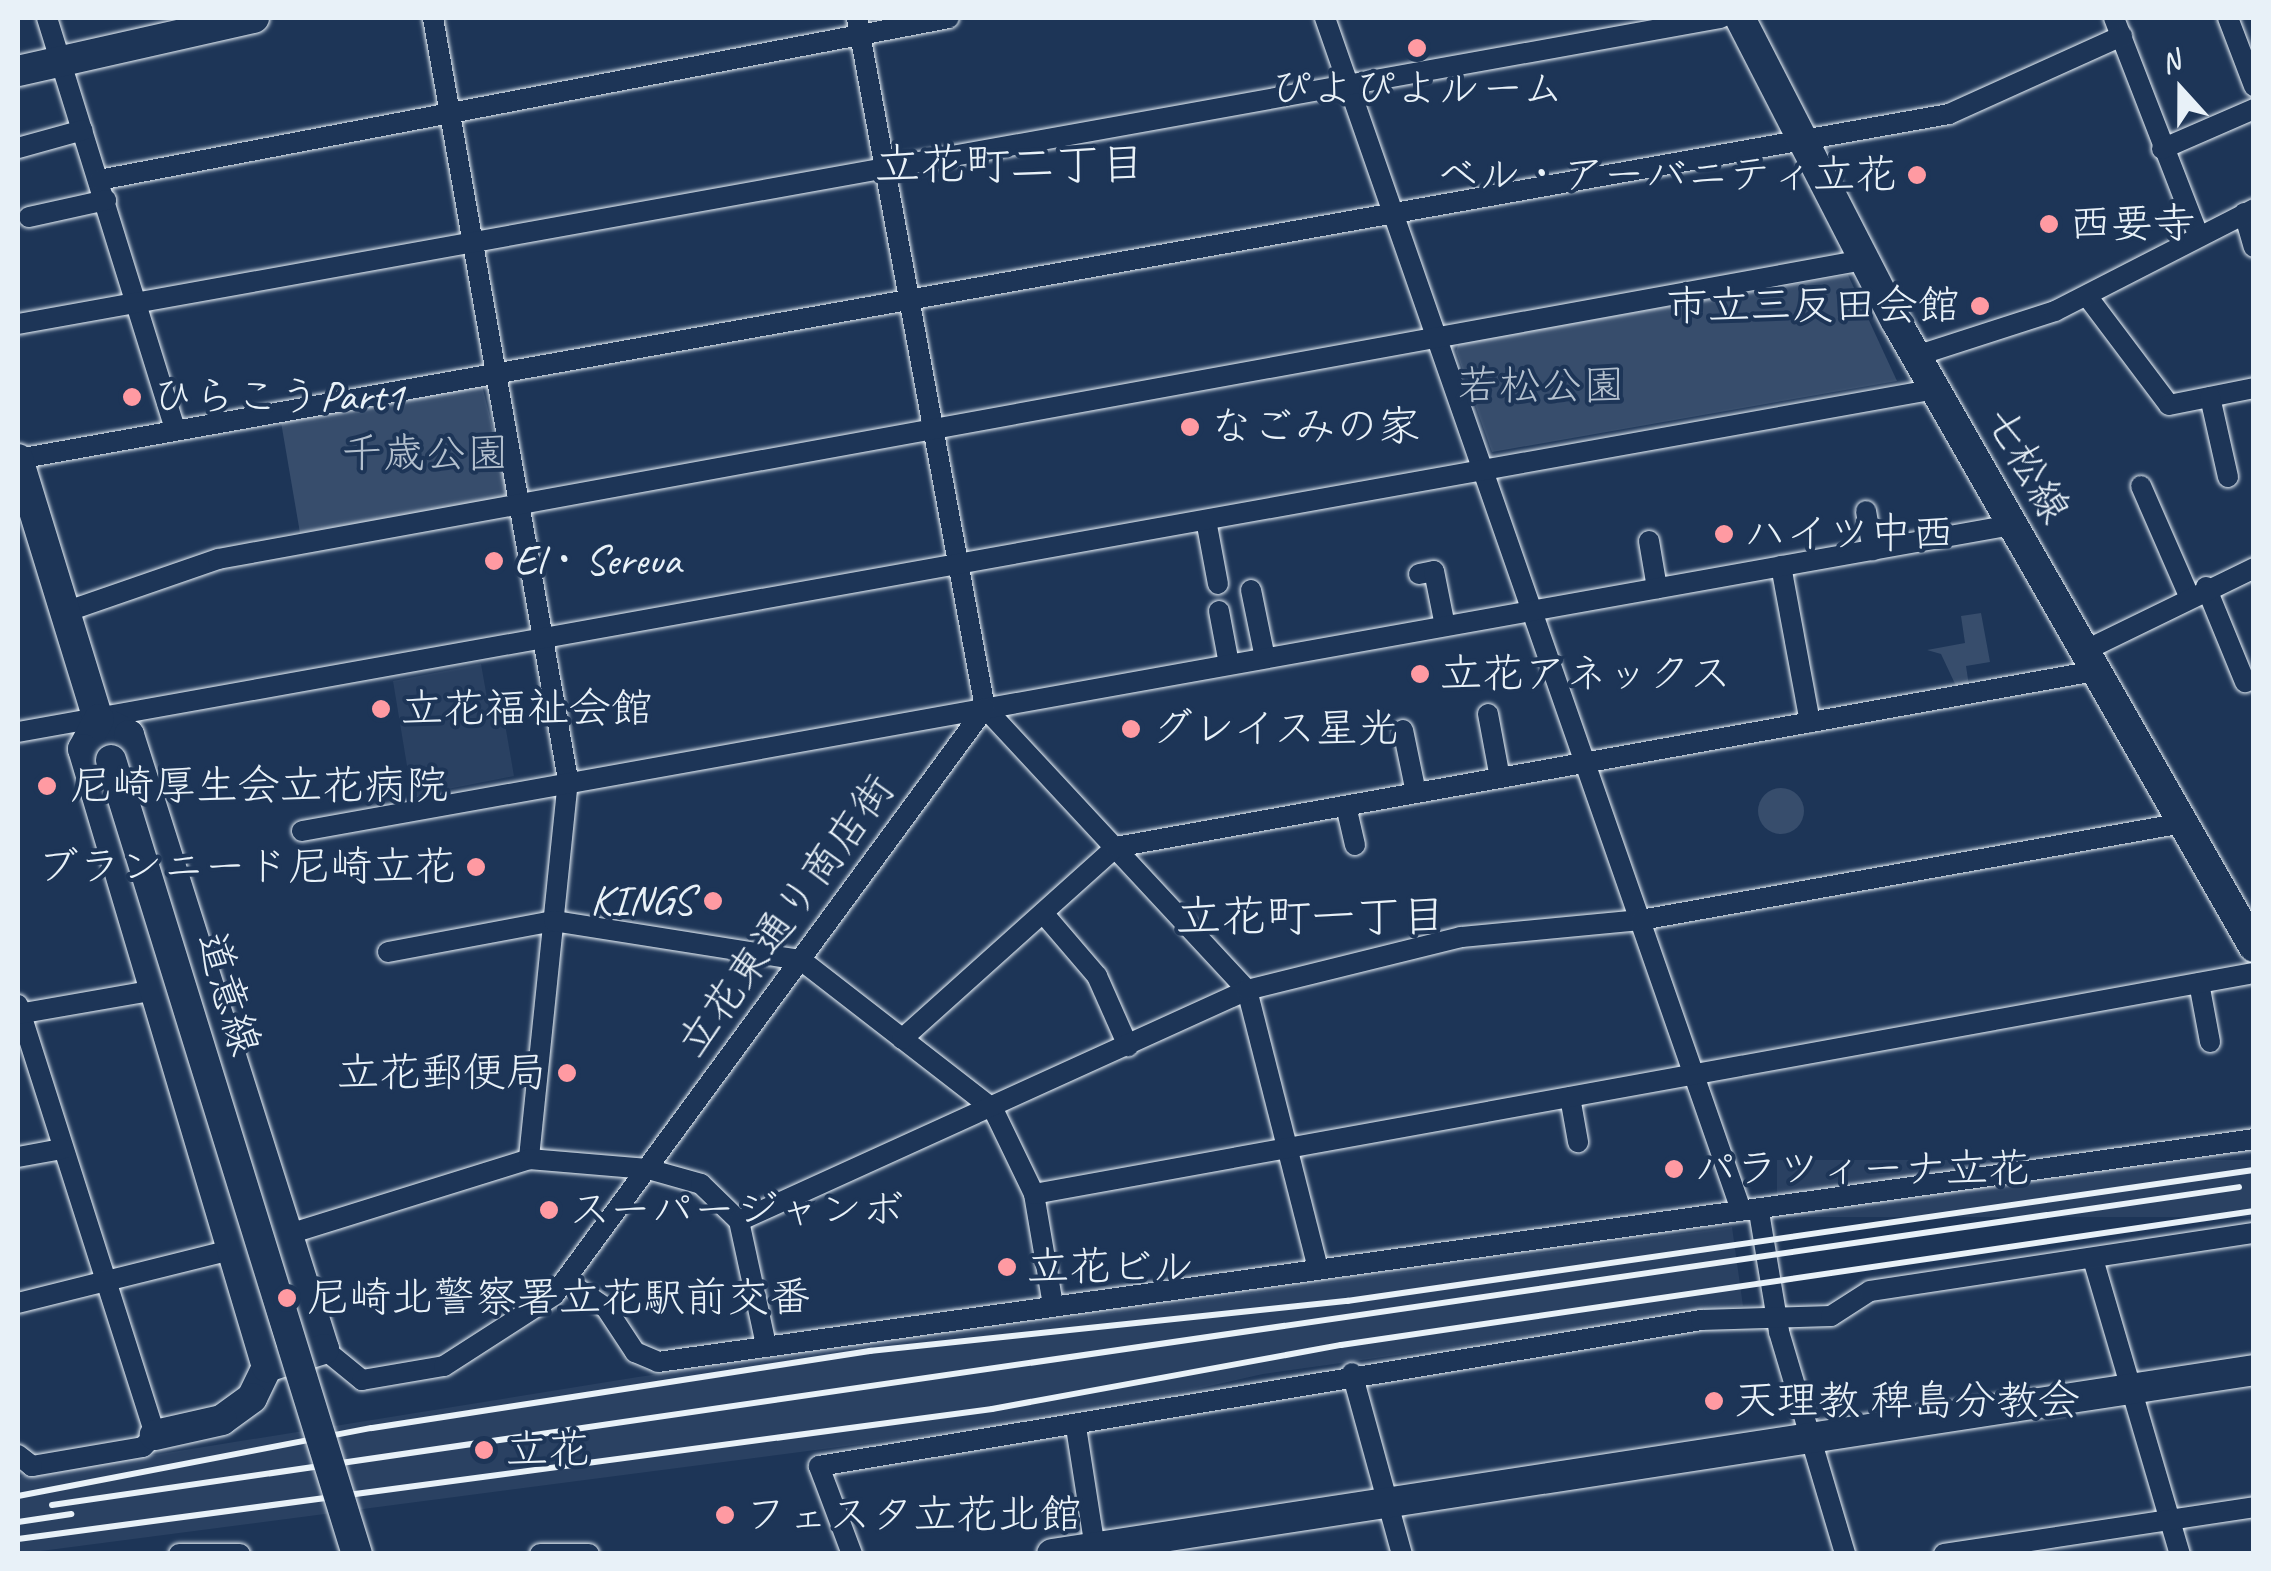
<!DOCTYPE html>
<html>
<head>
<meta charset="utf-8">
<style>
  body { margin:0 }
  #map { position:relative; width:2271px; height:1571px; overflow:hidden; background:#1d3557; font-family:Caveat,"Klee One",sans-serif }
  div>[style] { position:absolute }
  .built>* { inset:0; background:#2a4162; transform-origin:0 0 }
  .green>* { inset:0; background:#374d6c }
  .round { border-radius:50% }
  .roads { filter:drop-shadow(0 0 2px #e8f1f8) drop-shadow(0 0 2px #e8f1f8) }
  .street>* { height:20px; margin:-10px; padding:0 10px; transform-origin:10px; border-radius:10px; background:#1d3557 }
  .secondary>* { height:30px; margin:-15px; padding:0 15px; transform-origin:15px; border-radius:15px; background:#1d3557 }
  .rail>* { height:6px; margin:-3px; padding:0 3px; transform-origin:3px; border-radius:3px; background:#e8f1f8 }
  .bridges { filter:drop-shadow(0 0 2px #e8f1f8) drop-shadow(0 0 2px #e8f1f8) }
  .secondary-bridge>* { height:30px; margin:-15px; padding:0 15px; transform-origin:15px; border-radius:15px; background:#1d3557 }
  .dots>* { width:28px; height:28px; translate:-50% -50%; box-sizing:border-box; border:5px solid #1d3557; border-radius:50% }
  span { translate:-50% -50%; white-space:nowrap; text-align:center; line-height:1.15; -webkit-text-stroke:8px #1d3557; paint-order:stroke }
  .poi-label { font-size:42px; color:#e8f1f8 }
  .right { translate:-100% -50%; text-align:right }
  .left { translate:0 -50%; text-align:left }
  .park-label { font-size:42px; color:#b3c0ce }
  .street-label { font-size:42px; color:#e8f1f8 }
  .neighbourhood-label { font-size:45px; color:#e8f1f8 }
  .frame { position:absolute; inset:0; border:20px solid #e8f1f8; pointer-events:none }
  .north { position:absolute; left:2131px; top:40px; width:100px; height:100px; -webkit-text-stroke:8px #1d3557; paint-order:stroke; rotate:339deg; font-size:28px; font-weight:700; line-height:40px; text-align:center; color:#e8f1f8 }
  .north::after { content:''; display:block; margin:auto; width:35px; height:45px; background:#e8f1f8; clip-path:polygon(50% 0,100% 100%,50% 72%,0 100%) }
</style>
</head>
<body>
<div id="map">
  <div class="built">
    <i style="clip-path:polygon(481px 664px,492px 726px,505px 724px,514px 776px,412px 796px,393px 681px)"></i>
    <i style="left:2253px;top:1160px;width:57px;height:476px;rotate:90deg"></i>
    <i style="clip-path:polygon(1732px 1227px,1743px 1306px,1263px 1374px,1076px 1416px,18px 1554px,18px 1477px,638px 1377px)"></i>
  </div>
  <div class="green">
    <i style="clip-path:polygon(1848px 275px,1897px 381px,1492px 452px,1456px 351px,1459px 343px)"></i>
    <i style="clip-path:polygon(482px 385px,508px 490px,502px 498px,300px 533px,281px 422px)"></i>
    <i style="clip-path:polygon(1981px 613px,1990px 662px,1966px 666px,1969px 686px,1957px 688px,1941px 654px,1927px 650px,1965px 643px,1961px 616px)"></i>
    <i class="round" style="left:1758px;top:788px;width:46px;height:46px"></i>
  </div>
  <div class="roads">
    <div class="street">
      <i style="left:47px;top:18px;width:431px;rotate:72.7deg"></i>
      <i style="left:433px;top:18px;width:774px;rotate:79.95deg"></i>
      <i style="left:568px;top:780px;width:381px;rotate:95.9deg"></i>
      <i style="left:857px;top:18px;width:702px;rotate:79.49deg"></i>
      <i style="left:985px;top:708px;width:385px;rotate:47.1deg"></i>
      <i style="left:1247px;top:990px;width:288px;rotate:75.7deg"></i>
      <i style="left:1325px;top:18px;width:1263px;rotate:70.76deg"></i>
      <i style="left:2114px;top:18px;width:233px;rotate:68.8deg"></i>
      <i style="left:2228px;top:18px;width:73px;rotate:69.1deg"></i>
      <i style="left:18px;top:148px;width:67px;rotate:-15.5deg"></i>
      <i style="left:2162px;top:149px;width:100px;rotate:-23.5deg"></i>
      <i style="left:99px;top:180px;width:865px;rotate:-10.79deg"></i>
      <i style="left:2244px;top:213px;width:35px;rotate:74deg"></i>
      <i style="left:29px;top:217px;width:79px;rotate:-12.4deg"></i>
      <i style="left:2087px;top:296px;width:136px;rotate:53deg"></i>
      <i style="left:2169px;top:405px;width:87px;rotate:-11.3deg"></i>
      <i style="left:18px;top:324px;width:1730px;rotate:-10.19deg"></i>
      <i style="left:1916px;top:356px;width:146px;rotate:-17.9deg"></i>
      <i style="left:2055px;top:311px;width:224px;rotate:-27.1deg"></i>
      <i style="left:2210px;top:397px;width:82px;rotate:77.3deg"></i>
      <i style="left:18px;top:459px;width:1962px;rotate:-10.13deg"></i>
      <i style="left:1949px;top:114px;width:190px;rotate:-24.3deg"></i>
      <i style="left:2141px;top:486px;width:120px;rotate:66.4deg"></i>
      <i style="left:1866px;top:511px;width:40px;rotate:80deg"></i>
      <i style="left:1206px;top:520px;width:65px;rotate:79.4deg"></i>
      <i style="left:1649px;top:541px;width:48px;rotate:80.3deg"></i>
      <i style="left:1781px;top:566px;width:159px;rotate:79.5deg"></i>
      <i style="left:1419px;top:574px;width:15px;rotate:-11deg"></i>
      <i style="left:1434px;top:571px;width:56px;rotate:78.7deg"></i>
      <i style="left:2206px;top:587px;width:103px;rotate:67.7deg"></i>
      <i style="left:1251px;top:590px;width:69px;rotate:78.4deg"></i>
      <i style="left:1219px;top:611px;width:54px;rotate:79.3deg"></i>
      <i style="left:65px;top:612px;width:162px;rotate:-19.1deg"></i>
      <i style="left:218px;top:559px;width:1673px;rotate:-10.3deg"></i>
      <i style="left:2084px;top:651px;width:189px;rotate:-26deg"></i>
      <i style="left:1488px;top:714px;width:65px;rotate:79.4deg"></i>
      <i style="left:1403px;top:730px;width:64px;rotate:78.3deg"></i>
      <i style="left:18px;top:732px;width:1947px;rotate:-10.14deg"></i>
      <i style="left:1346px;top:806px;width:40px;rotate:77deg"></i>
      <i style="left:302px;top:831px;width:1736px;rotate:-10.15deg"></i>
      <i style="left:1043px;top:913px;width:83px;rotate:49.4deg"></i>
      <i style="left:1097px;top:976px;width:77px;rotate:66.1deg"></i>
      <i style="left:388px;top:952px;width:169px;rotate:-10.6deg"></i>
      <i style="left:554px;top:921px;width:250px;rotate:9deg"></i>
      <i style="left:801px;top:960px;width:243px;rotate:37.8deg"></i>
      <i style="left:993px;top:1109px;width:94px;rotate:64.2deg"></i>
      <i style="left:1034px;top:1194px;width:113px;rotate:80.3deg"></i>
      <i style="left:2199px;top:983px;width:60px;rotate:79.4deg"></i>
      <i style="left:18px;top:1005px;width:451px;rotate:72.3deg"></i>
      <i style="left:155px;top:1435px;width:17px;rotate:135deg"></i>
      <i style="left:143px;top:1447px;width:113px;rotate:170.3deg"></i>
      <i style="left:32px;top:1466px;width:18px;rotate:-142deg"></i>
      <i style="left:18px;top:1014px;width:139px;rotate:-9.9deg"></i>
      <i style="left:902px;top:1039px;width:288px;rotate:-41.9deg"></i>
      <i style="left:1116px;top:847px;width:995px;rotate:-10.19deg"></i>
      <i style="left:1570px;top:1097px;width:46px;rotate:79.9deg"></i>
      <i style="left:18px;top:1157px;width:45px;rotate:-10.3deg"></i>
      <i style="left:1034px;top:1194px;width:1240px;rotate:-10.27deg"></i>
      <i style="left:1759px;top:1212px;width:122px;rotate:80.5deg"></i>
      <i style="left:1779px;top:1332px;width:232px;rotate:73.4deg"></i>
      <i style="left:739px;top:1221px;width:558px;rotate:-24.45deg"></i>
      <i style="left:1247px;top:990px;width:220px;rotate:-13.9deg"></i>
      <i style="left:1461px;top:937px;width:181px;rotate:-5.4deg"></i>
      <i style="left:1641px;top:920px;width:551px;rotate:-10.15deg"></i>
      <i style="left:276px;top:1238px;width:265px;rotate:-17.3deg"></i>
      <i style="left:529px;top:1159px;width:119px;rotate:4.8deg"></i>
      <i style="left:648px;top:1169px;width:55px;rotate:15.8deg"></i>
      <i style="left:701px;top:1184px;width:53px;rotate:44.2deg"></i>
      <i style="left:739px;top:1221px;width:127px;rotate:77.7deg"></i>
      <i style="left:2093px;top:1259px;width:308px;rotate:73.6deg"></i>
      <i style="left:565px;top:1280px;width:50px;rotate:34.3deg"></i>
      <i style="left:606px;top:1308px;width:53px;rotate:56.6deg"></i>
      <i style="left:635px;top:1352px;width:25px;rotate:23deg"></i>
      <i style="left:658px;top:1362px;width:1612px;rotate:-7.95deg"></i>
      <i style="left:18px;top:1303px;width:232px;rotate:-14deg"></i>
      <i style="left:324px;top:1349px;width:49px;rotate:39.2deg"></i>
      <i style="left:362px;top:1380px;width:83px;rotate:-9.7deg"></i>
      <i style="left:444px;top:1366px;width:131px;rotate:-32.8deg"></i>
      <i style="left:554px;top:1295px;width:728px;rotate:-53.71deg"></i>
      <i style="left:1352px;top:1373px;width:188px;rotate:74.6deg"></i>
      <i style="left:1076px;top:1427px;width:129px;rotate:81.1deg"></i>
      <i style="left:179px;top:1554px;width:61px"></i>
      <i style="left:540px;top:1554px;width:49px"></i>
      <i style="left:852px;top:1554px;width:94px;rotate:-110.6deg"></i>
      <i style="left:819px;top:1466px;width:894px;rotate:-9.4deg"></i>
      <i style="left:1701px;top:1320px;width:130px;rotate:-1.8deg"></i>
      <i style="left:1831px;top:1316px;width:46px;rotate:-32.7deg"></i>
      <i style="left:1870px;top:1291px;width:388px;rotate:-8.6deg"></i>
      <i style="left:1944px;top:1554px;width:314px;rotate:-8.6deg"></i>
    </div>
    <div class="secondary">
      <i style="left:1740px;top:18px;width:341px;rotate:62.8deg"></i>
      <i style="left:1896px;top:321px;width:721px;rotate:60.24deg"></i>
      <i style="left:18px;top:71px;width:242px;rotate:-12.7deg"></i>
      <i style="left:18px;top:459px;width:292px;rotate:72.9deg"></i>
      <i style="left:99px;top:719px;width:34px;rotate:28deg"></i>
      <i style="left:129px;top:735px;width:644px;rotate:72.38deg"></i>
      <i style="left:324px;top:1349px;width:60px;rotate:162.5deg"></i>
      <i style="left:267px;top:1367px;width:34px;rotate:116deg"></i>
      <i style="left:252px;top:1398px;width:37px;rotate:144deg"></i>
      <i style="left:222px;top:1420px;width:69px;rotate:167.4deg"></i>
      <i style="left:99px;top:719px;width:34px;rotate:118deg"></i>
      <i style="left:83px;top:749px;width:645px;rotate:73.42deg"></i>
      <i style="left:1052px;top:1554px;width:1216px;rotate:-8.7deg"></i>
    </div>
  </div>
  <div class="rail">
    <i style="left:18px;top:1496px;width:360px;rotate:-10.9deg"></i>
    <i style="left:372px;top:1428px;width:504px;rotate:-8.79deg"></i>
    <i style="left:870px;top:1351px;width:480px;rotate:-6deg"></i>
    <i style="left:1347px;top:1301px;width:916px;rotate:-8.22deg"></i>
    <i style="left:52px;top:1505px;width:2210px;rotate:-8.27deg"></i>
    <i style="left:18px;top:1522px;width:54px;rotate:-8.6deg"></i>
    <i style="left:18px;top:1539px;width:983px;rotate:-7.6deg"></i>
    <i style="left:992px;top:1409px;width:355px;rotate:-10.4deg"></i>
    <i style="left:1341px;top:1345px;width:923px;rotate:-8.35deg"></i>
  </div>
  <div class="bridges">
    <div class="secondary-bridge">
      <i style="left:111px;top:760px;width:831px;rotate:72.79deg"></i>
    </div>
  </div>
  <div class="dots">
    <i style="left:1417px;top:48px;background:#ff9aa2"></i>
    <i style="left:1917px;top:175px;background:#ff9aa2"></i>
    <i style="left:2049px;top:224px;background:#ff9aa2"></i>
    <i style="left:1980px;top:306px;background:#ff9aa2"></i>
    <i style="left:132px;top:397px;background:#ff9aa2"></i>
    <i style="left:1190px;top:427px;background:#ff9aa2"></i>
    <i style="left:1724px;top:534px;background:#ff9aa2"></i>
    <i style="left:494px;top:561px;background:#ff9aa2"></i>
    <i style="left:1420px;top:674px;background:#ff9aa2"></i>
    <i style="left:381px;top:709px;background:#ff9aa2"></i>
    <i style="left:1131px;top:729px;background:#ff9aa2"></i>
    <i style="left:47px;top:786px;background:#ff9aa2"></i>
    <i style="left:476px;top:867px;background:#ff9aa2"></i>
    <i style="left:713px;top:901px;background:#ff9aa2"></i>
    <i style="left:567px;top:1073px;background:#ff9aa2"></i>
    <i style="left:1674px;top:1169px;background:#ff9aa2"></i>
    <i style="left:549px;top:1210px;background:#ff9aa2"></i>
    <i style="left:1007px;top:1267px;background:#ff9aa2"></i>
    <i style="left:287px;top:1298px;background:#ff9aa2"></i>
    <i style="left:1714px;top:1401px;background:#ff9aa2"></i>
    <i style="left:484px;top:1450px;background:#ff9aa2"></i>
    <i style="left:725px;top:1515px;background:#ff9aa2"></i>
  </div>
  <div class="poi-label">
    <span style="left:1417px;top:89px">ぴよぴよルーム</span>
    <span class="right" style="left:1897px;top:175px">ベル・アーバニティ立花</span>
    <span class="left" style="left:2069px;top:224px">西要寺</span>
    <span class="right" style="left:1960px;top:306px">市立三反田会館</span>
    <span class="left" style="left:152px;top:397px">ひらこうPart1</span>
    <span class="left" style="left:1210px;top:427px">なごみの家</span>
    <span class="left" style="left:1744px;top:534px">ハイツ中西</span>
    <span class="left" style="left:514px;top:561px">El・Sereua</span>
    <span class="left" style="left:1440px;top:674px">立花アネックス</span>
    <span class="left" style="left:401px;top:709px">立花福祉会館</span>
    <span class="left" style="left:1151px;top:729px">グレイス星光</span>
    <span class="left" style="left:70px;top:786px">尼崎厚生会立花病院</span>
    <span class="right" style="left:456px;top:867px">ブランニード尼崎立花</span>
    <span class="right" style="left:693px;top:901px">KINGS</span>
    <span class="right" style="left:547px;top:1073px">立花郵便局</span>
    <span class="left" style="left:1694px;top:1169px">パラツィーナ立花</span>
    <span class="left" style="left:569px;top:1210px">スーパージャンボ</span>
    <span class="left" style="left:1027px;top:1267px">立花ビル</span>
    <span class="left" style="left:307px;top:1298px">尼崎北警察署立花駅前交番</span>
    <span class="left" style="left:1734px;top:1401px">天理教 稗島分教会</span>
    <span class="left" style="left:506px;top:1450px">立花</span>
    <span class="left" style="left:745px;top:1515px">フェスタ立花北館</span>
  </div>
  <div class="park-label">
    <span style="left:1541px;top:386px">若松公園</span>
    <span style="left:425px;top:454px">千歳公園</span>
  </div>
  <div class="street-label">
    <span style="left:2027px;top:465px;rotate:60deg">七松線</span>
    <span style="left:786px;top:916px;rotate:-54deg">立花東通り商店街</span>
    <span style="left:228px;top:994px;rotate:73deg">道意線</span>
  </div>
  <div class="neighbourhood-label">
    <span style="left:1010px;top:165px">立花町二丁目</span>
    <span style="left:1311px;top:917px">立花町一丁目</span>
  </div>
  <div class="frame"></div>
  <div class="north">N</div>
</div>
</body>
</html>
